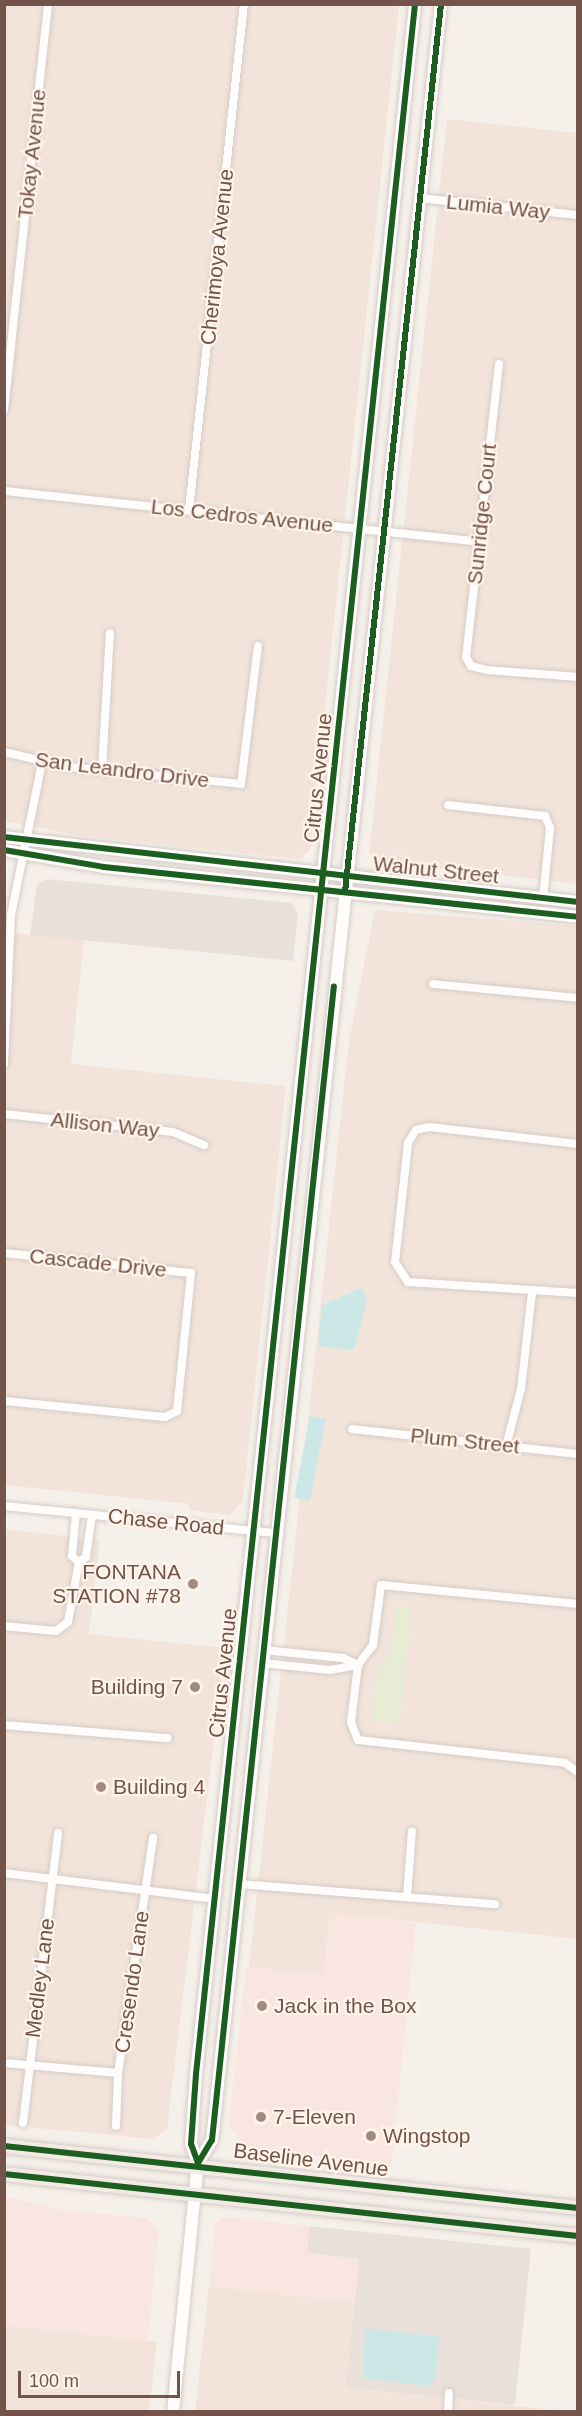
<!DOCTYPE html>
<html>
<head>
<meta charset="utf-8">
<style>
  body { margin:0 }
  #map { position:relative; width:582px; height:2416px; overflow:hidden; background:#f6f0ea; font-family:Helvetica,sans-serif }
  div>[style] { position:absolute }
  .residential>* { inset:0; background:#f2e4da }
  .commercial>* { inset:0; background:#f9e6e0 }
  .industrial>* { inset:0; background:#e9e0da }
  .green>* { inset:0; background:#e6edd4 }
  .water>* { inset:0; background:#cbe8e7; transform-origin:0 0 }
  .roads { filter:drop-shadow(0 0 2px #d5ccc7) drop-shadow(0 0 2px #d5ccc7) }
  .street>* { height:8px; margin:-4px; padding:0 4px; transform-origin:4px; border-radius:4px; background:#fefdfc }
  .secondary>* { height:12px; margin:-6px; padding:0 6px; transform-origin:6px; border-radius:6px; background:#fefdfc }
  .primary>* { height:14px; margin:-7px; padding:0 7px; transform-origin:7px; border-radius:7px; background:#f2ebe5 }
  .cycleway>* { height:6px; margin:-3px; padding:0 3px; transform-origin:3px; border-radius:3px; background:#1b5e20 }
  .dots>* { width:16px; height:16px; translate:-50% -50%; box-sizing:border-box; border:3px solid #fff4ea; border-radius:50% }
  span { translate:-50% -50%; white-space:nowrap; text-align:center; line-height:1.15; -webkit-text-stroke:4.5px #fff4ea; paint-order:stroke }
  .street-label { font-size:21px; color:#74534a }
  .poi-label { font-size:21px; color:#74534a }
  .right { translate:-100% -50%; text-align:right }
  .left { translate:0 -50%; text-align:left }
  .frame { position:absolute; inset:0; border:6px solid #74534a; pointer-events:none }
  .scale { position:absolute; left:18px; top:2371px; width:162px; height:27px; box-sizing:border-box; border:3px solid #74534a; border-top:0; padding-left:8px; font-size:18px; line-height:21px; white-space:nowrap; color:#74534a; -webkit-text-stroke:4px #fff4ea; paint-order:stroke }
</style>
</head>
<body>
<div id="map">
  <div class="residential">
    <i style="clip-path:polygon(4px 5px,399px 5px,310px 850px,299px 859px,82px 836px,5px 821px)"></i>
    <i style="clip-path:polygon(447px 119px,577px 133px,577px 884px,378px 862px,369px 854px)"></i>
    <i style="clip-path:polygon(375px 910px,577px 926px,577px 1939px,330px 1913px,324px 1975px,249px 1968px,349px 1041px)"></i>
    <i style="clip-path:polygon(4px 932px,84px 939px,71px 1064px,286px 1086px,243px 1501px,230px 1515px,189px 1510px,189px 1504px,5px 1485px)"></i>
    <i style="clip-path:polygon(4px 1529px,100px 1540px,89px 1634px,225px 1648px,167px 2129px,153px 2139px,5px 2125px)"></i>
    <i style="clip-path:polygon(209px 2286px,355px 2302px,346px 2388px,566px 2411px,195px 2412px)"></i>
    <i style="clip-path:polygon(5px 2325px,157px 2342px,149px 2411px,5px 2411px)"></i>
  </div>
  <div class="commercial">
    <i style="clip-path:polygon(330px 1913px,416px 1923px,391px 2167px,246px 2146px,229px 2126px,246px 1968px,324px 1975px)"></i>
    <i style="clip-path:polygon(4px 2196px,67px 2211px,147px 2218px,159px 2230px,147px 2341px,5px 2325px)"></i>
    <i style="clip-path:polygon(223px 2217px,309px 2226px,307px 2253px,359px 2259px,355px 2302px,209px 2286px,215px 2224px)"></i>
  </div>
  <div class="industrial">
    <i style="clip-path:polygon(46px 879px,292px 903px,298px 914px,293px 961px,30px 935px,37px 885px)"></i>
    <i style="clip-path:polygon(309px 2226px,531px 2249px,515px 2405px,346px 2388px,359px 2259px,307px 2253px)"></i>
  </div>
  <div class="green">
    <i style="clip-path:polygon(397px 1606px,412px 1608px,399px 1723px,371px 1720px,377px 1675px,391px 1651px)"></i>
  </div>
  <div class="water">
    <i style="clip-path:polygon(362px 1288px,367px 1299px,354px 1350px,318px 1346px,322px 1305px)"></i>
    <i style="left:310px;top:1416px;width:16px;height:83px;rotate:11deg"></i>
    <i style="clip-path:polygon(365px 2329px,439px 2336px,436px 2378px,429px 2386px,363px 2378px)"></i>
  </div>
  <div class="roads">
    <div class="street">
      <i style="left:419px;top:198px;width:160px;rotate:6.1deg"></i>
      <i style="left:499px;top:364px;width:295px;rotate:96.4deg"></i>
      <i style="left:466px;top:657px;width:10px;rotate:61deg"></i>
      <i style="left:471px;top:666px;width:16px;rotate:14deg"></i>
      <i style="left:487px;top:670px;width:91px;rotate:4.4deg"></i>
      <i style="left:4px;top:410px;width:408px;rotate:-83.8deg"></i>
      <i style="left:4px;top:491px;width:479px;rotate:6.1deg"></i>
      <i style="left:189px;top:510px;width:509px;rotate:-83.8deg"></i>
      <i style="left:4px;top:752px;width:67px;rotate:13deg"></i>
      <i style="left:69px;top:767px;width:173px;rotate:5.6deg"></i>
      <i style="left:241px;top:784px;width:139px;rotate:-83deg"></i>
      <i style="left:102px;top:770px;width:137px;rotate:-86.7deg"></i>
      <i style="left:448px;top:805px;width:98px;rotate:6.5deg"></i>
      <i style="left:545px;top:816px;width:13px;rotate:67deg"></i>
      <i style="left:550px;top:828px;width:71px;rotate:95.6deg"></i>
      <i style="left:433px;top:984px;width:146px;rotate:5.5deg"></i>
      <i style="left:4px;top:1064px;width:149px;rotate:-87.3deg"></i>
      <i style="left:11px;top:915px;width:156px;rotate:-78.5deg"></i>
      <i style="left:4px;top:1114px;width:170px;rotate:6.1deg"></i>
      <i style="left:173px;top:1132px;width:34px;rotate:23deg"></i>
      <i style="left:578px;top:1144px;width:150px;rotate:-173.5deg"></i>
      <i style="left:429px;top:1127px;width:13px;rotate:167deg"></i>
      <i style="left:416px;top:1130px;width:15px;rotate:122deg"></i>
      <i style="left:408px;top:1143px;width:120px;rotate:96.2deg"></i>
      <i style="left:395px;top:1262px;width:24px;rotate:57deg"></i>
      <i style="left:408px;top:1282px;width:170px;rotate:3.7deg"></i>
      <i style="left:4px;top:1253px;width:188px;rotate:6.1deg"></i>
      <i style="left:191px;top:1273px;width:139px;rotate:95.8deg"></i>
      <i style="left:177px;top:1411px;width:13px;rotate:153deg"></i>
      <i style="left:165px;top:1417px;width:162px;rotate:-174.3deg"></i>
      <i style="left:352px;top:1429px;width:227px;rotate:6.3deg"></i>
      <i style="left:506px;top:1446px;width:59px;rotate:-75.3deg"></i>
      <i style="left:521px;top:1389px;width:97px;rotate:-83.5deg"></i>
      <i style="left:4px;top:1506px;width:272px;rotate:5.7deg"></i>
      <i style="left:76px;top:1513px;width:43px;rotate:95.3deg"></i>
      <i style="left:72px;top:1556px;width:9px;rotate:41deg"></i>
      <i style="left:79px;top:1562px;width:9px;rotate:-36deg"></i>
      <i style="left:86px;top:1557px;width:42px;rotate:-81.9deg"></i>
      <i style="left:578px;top:1604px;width:198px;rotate:-174.5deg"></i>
      <i style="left:381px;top:1585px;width:61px;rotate:97.6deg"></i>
      <i style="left:373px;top:1645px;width:25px;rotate:127deg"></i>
      <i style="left:358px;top:1665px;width:57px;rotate:97deg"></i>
      <i style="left:351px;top:1722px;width:19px;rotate:69deg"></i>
      <i style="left:358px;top:1740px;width:208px;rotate:6.3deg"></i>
      <i style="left:565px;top:1763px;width:16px;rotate:35deg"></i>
      <i style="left:4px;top:1626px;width:52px;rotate:5.5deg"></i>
      <i style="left:56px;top:1631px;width:15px;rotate:-37deg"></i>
      <i style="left:68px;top:1622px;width:61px;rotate:-79.6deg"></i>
      <i style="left:263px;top:1650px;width:80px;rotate:5.7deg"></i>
      <i style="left:343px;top:1658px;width:17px;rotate:25deg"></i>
      <i style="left:262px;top:1663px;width:68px;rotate:5.9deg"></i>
      <i style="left:330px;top:1670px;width:28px;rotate:-10deg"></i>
      <i style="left:4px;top:1725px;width:164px;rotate:4.6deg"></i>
      <i style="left:4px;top:1873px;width:213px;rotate:7deg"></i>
      <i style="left:239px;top:1884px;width:257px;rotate:4.5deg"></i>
      <i style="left:407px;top:1897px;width:66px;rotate:-85.7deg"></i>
      <i style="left:4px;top:2063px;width:114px;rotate:5deg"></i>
      <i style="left:23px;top:2123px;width:292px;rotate:-83.1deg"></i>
      <i style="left:116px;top:2126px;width:53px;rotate:-87.8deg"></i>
      <i style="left:118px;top:2073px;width:238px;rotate:-81.5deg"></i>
      <i style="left:448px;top:2412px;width:19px;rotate:-87deg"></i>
    </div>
    <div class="secondary">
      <i style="left:4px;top:837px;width:578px;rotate:6.46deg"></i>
      <i style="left:4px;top:850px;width:101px;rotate:9.6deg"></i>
      <i style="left:104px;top:867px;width:477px;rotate:6deg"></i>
      <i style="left:198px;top:2163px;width:20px;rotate:-110deg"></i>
      <i style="left:191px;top:2144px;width:70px;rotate:-85.9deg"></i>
      <i style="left:196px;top:2074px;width:2082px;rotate:-83.96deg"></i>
      <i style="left:173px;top:2412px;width:250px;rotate:-84.3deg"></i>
      <i style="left:198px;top:2163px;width:27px;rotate:-59deg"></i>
      <i style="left:212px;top:2140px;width:2148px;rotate:-83.88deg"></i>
    </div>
    <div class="primary">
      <i style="left:4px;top:2146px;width:577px;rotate:6.16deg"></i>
      <i style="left:4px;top:2174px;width:577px;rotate:6.16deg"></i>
    </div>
  </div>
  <div class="cycleway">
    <i style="left:4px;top:837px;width:578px;rotate:6.46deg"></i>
    <i style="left:4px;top:850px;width:101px;rotate:9.6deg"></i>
    <i style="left:104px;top:867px;width:477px;rotate:6deg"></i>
    <i style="left:345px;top:892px;width:893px;rotate:-83.83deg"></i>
    <i style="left:4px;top:2146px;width:577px;rotate:6.16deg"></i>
    <i style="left:198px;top:2163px;width:20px;rotate:-110deg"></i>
    <i style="left:191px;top:2144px;width:70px;rotate:-85.9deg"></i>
    <i style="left:196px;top:2074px;width:2082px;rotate:-83.96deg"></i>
    <i style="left:198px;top:2163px;width:27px;rotate:-59deg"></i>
    <i style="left:212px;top:2140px;width:1160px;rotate:-83.97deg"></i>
    <i style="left:4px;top:2174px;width:577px;rotate:6.16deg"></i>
  </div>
  <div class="dots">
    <i style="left:193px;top:1584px;background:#a28a82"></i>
    <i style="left:195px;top:1687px;background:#a28a82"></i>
    <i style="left:101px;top:1787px;background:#a28a82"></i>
    <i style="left:262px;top:2006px;background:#a28a82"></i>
    <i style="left:261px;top:2117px;background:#a28a82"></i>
    <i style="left:371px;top:2136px;background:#a28a82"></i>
  </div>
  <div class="street-label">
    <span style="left:32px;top:154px;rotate:-84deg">Tokay Avenue</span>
    <span style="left:498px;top:207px;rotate:6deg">Lumia Way</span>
    <span style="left:217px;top:257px;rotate:-84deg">Cherimoya Avenue</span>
    <span style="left:482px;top:514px;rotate:-84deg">Sunridge Court</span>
    <span style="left:242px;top:516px;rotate:6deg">Los Cedros Avenue</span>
    <span style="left:122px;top:770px;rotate:7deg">San Leandro Drive</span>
    <span style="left:318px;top:778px;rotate:-84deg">Citrus Avenue</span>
    <span style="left:436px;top:870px;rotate:6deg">Walnut Street</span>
    <span style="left:105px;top:1125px;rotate:6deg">Allison Way</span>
    <span style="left:98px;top:1263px;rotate:6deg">Cascade Drive</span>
    <span style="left:465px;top:1441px;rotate:6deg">Plum Street</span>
    <span style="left:166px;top:1522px;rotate:6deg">Chase Road</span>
    <span style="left:223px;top:1673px;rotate:-84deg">Citrus Avenue</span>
    <span style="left:40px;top:1978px;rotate:-83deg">Medley Lane</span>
    <span style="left:132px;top:1982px;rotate:-82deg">Cresendo Lane</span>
    <span style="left:311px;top:2160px;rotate:7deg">Baseline Avenue</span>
  </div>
  <div class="poi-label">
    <span class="right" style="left:181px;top:1584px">FONTANA<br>STATION #78</span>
    <span class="right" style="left:183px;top:1687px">Building 7</span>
    <span class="left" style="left:113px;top:1787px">Building 4</span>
    <span class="left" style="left:274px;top:2006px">Jack in the Box</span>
    <span class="left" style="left:273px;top:2117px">7-Eleven</span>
    <span class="left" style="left:383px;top:2136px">Wingstop</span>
  </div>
  <div class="frame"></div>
  <div class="scale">100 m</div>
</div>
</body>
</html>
